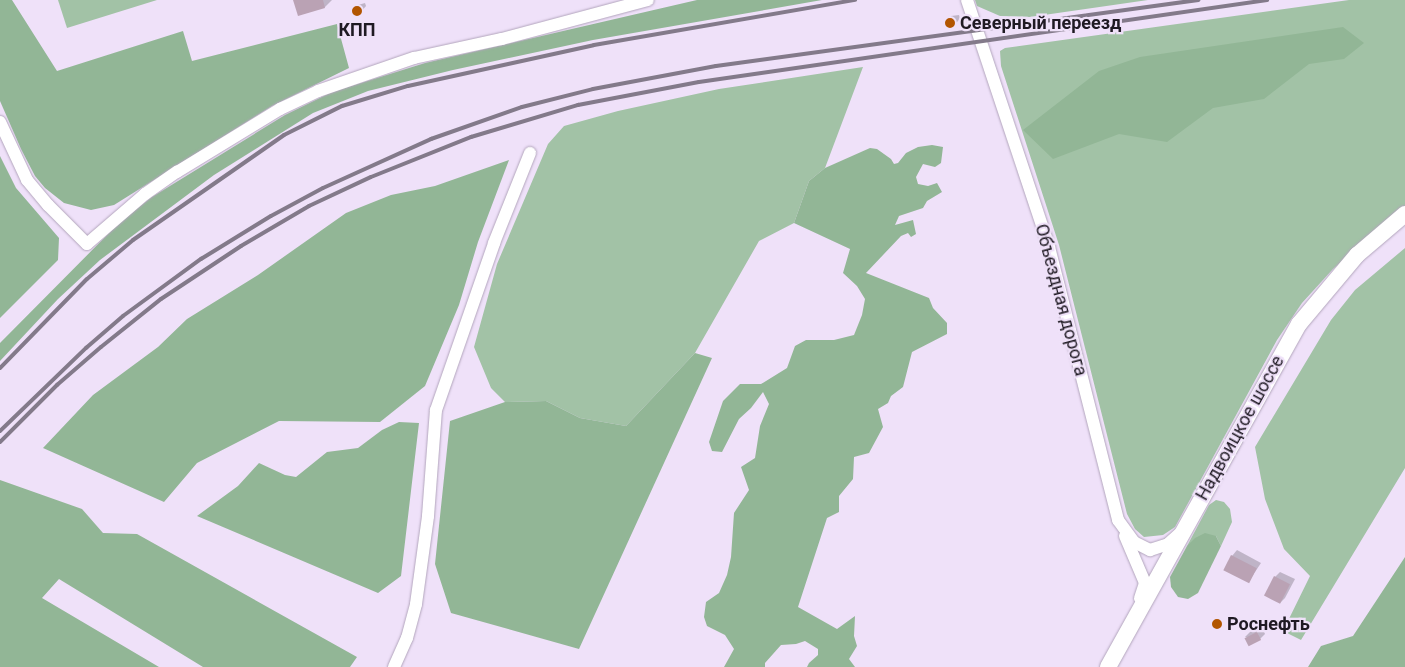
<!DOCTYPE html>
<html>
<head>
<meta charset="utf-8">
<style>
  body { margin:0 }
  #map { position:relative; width:1405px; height:667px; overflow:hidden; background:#efe1f9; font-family:Roboto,sans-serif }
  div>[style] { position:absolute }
  .green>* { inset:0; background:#a2c2a6 }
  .forest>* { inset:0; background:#92b696 }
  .shadow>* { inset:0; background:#0003 }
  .building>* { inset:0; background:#baa2b4; transform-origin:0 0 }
  .roads { filter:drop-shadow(0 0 1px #b2a5bc) drop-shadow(0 0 1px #b2a5bc) }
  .minor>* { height:12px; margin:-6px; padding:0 6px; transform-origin:6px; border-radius:6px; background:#fff }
  .major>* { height:16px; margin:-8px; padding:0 8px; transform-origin:8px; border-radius:8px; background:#fff }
  .rail>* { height:4px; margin:-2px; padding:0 2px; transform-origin:2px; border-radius:2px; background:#837a8a }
  .dots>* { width:14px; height:14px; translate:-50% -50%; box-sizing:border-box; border:2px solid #efe1f9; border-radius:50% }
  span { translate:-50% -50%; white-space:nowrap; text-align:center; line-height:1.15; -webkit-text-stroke:4.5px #efe1f9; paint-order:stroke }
  .poi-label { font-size:18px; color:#1f1a23; font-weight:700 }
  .left { translate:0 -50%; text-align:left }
  .street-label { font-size:18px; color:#1f1a23 }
</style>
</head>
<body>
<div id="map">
  <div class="green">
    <i style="clip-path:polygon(58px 0,157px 0,67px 28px)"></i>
    <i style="clip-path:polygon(975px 0,1148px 0,1030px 17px,1000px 16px,977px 6px)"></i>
    <i style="clip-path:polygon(1349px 0,1405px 0,1405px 206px,1333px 269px,1302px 303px,1277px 340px,1175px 527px,1163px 535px,1144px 537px,1135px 529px,1127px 514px,1059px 245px,1001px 66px,1000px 51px,1005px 48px)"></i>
    <i style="clip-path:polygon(863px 67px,825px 168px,809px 181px,794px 223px,759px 241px,695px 353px,626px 426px,580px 418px,546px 401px,505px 402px,491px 388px,474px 347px,497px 264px,548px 144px,564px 126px,618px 111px,719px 89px)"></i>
    <i style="clip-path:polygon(1405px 248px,1405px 468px,1301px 640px,1283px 631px,1310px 576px,1284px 549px,1265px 499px,1255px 447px,1331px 320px,1355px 290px)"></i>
    <i style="clip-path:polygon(1216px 500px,1224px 502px,1230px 509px,1232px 522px,1221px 546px,1216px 536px,1187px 546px,1209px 505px)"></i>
  </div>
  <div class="forest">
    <i style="clip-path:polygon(0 0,12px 0,57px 71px,183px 31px,192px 61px,337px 24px,349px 68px,272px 106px,114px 205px,91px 210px,64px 203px,45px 188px,35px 176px,21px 149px,0 101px)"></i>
    <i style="clip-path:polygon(697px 0,822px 0,593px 40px,453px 70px,368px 91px,313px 113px,214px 175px,100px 260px,58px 299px,0 361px,0 343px,121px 221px,152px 197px,285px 115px,332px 92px,425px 63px)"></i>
    <i style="clip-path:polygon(1343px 27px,1364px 43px,1344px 59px,1309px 64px,1264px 99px,1213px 108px,1167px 142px,1119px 134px,1053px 159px,1023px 130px,1099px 71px,1140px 57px)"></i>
    <i style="clip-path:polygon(932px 145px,943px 147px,941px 163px,935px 167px,923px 164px,916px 177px,918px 184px,928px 186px,937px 183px,942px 192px,927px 201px,923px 208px,899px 216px,895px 225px,913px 220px,916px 234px,911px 237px,908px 233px,901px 236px,866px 273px,929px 298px,933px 308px,947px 323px,947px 334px,912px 352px,903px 387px,891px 396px,888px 403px,878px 409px,883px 427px,869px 453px,854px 457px,853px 479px,839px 496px,839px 512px,827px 518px,798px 607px,837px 629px,855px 616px,854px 636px,857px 646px,849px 659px,855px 667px,807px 667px,809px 663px,818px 655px,818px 649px,805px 641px,796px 644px,781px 645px,765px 663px,765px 667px,724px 667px,734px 649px,725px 635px,707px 626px,704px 617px,706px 602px,719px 593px,727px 575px,731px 557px,734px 513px,749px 490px,741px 467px,755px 458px,760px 426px,769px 404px,763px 392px,751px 408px,739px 419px,722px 452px,712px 451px,709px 442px,723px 401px,740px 384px,761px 384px,787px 368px,795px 346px,806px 340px,834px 340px,854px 335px,862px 315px,865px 299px,857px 286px,843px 273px,850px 249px,794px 223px,809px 181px,825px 168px,870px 148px,877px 149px,891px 159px,894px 164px,898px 163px,906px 153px,918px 147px)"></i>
    <i style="clip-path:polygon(0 156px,16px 188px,59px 238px,58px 260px,0 318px)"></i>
    <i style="clip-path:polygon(509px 160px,478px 242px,459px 305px,425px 386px,380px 422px,279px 421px,197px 463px,164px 502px,43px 448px,93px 395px,158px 347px,187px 319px,258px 275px,346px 213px,391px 195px,435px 186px)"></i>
    <i style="clip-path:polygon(695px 353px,712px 358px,579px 649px,451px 613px,435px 564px,450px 421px,505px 402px,546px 401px,580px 418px,626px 426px)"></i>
    <i style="clip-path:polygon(399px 422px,419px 423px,401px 576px,378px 593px,197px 516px,238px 486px,259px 463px,285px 475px,296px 477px,327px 452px,358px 448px,382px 430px)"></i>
    <i style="clip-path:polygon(0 480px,82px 509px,103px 533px,137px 534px,357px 657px,350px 667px,203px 667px,59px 579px,42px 598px,159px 667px,0 667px)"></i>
    <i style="clip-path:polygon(1205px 533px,1216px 536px,1221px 546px,1198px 593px,1188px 599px,1178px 597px,1171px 587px,1170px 577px,1187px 546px,1195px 538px)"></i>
    <i style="clip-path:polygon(1405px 557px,1405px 667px,1308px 667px,1321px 646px,1353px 636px)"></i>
  </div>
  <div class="shadow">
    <i style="clip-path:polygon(294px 0,332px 0,325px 7px,299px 15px)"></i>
    <i style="clip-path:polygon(365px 3px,366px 6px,361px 12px,354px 14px,353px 10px,358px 5px)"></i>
    <i style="clip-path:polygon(959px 15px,960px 19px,955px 24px,946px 22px,951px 16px)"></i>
    <i style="clip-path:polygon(1237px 550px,1261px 563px,1249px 581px,1232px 556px)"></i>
    <i style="clip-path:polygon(1280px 572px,1295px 579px,1285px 598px,1280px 603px,1275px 577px)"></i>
    <i style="clip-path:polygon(1262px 627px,1265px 634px,1260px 639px,1245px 637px,1250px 632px)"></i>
  </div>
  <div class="building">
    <i style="clip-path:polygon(293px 0,323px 0,325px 8px,298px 16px)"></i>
    <i style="left:954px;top:19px;width:6px;height:10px;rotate:72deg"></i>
    <i style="left:1231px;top:555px;width:29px;height:17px;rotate:27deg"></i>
    <i style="left:1274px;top:576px;width:18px;height:22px;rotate:27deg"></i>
    <i style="left:1257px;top:632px;width:9px;height:14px;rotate:63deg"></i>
  </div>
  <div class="roads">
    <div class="minor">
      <i style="left:967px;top:0;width:260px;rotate:71.6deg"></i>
      <i style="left:1049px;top:247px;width:282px;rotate:75.8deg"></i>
      <i style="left:1118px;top:520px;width:27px;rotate:54deg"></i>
      <i style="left:1134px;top:542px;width:18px;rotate:27deg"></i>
      <i style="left:1150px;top:550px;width:19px;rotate:-18deg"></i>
      <i style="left:1168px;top:544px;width:15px;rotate:-42deg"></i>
      <i style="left:0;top:122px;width:64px;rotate:65deg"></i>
      <i style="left:27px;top:180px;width:33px;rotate:50deg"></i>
      <i style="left:48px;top:205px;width:55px;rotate:45deg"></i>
      <i style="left:87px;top:244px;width:77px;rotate:-40.8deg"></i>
      <i style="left:145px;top:194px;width:39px;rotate:-35deg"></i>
      <i style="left:177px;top:172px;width:121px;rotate:-31.5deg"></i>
      <i style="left:280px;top:109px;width:42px;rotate:-25.3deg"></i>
      <i style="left:318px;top:91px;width:102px;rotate:-19deg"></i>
      <i style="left:414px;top:58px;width:90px;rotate:-12.2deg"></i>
      <i style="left:502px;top:39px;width:151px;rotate:-15deg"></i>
      <i style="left:1125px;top:536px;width:51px;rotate:66.9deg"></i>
      <i style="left:1145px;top:583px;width:16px;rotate:108deg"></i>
      <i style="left:394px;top:667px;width:32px;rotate:-66deg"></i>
      <i style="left:407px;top:638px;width:35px;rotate:-75deg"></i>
      <i style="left:416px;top:604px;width:89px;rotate:-82.2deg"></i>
      <i style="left:428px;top:516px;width:106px;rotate:-85.7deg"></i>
      <i style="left:436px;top:410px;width:177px;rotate:-70.8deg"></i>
      <i style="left:494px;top:243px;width:97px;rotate:-68.2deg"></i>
    </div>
    <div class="major">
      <i style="left:1108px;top:667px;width:393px;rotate:-60.9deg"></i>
      <i style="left:1299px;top:324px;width:90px;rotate:-50deg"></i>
      <i style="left:1357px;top:255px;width:63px;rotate:-40.5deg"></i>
    </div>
  </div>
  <div class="rail">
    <i style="left:0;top:368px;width:124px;rotate:-45.7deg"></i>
    <i style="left:87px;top:279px;width:60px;rotate:-40.3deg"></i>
    <i style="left:133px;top:240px;width:184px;rotate:-34.8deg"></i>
    <i style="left:284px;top:135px;width:65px;rotate:-26.6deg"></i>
    <i style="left:342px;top:106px;width:69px;rotate:-16.9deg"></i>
    <i style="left:408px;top:86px;width:190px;rotate:-12.4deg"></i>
    <i style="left:594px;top:45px;width:265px;rotate:-9.8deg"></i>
    <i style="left:0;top:431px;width:120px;rotate:-44deg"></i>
    <i style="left:86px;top:348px;width:49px;rotate:-40.9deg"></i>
    <i style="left:123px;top:316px;width:97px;rotate:-36.2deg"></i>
    <i style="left:201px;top:259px;width:82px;rotate:-31.6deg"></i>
    <i style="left:271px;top:216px;width:59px;rotate:-28.3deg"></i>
    <i style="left:323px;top:188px;width:119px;rotate:-24.4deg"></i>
    <i style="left:431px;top:139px;width:96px;rotate:-19.4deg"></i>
    <i style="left:522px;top:107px;width:73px;rotate:-14.2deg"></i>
    <i style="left:593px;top:89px;width:125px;rotate:-10.6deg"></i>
    <i style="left:716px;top:66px;width:487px;rotate:-7.8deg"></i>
    <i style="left:0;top:442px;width:81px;rotate:-45deg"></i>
    <i style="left:57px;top:385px;width:58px;rotate:-40.8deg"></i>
    <i style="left:101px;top:347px;width:77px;rotate:-38.7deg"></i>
    <i style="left:161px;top:299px;width:96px;rotate:-33.5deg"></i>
    <i style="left:241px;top:246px;width:79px;rotate:-30.5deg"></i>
    <i style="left:309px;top:206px;width:68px;rotate:-25.1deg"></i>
    <i style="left:371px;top:177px;width:108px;rotate:-21.8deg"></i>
    <i style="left:471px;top:137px;width:112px;rotate:-16.7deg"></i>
    <i style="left:578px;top:105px;width:123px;rotate:-10.8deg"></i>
    <i style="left:699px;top:82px;width:574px;rotate:-8.21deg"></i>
  </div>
  <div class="dots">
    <i style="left:357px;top:11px;background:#b25500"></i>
    <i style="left:950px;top:23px;background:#b25500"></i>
    <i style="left:1217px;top:624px;background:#b25500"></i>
  </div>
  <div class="poi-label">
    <span class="left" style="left:960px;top:23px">Северный переезд</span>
    <span style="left:357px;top:30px">КПП</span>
    <span class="left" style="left:1227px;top:624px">Роснефть</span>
  </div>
  <div class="street-label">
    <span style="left:1061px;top:300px;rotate:75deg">Объездная дорога</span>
    <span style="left:1240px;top:428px;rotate:-61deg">Надвоицкое шоссе</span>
  </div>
</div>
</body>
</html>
